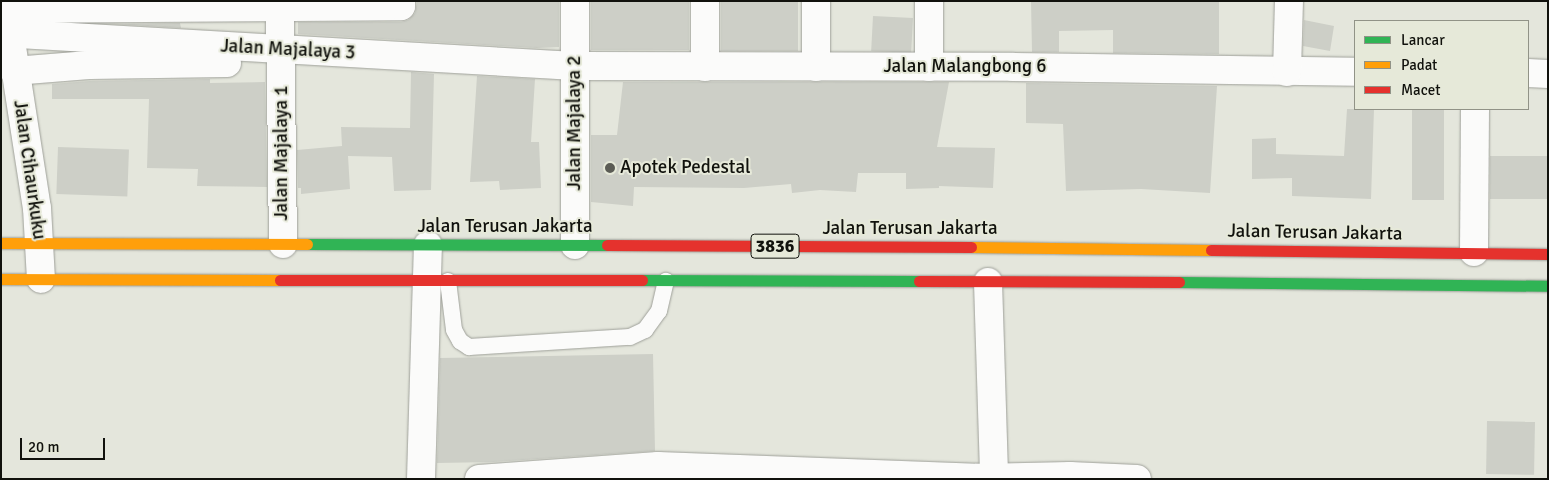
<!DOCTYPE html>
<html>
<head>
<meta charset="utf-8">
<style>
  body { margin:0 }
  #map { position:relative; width:1549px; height:480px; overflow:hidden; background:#e4e6dc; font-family:Signika,sans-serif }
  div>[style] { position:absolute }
  .building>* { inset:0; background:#cdcfc7; transform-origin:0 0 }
  .roads { filter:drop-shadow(0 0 1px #9ea099) drop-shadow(0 0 1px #9ea099) }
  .lane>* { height:16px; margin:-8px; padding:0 8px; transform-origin:8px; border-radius:8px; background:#fbfbfa }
  .street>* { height:28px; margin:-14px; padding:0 14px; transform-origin:14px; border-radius:14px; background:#fbfbfa }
  .fast>* { height:11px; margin:-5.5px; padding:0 5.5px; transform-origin:5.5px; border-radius:5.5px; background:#30b455 }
  .slow>* { height:11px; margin:-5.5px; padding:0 5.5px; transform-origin:5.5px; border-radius:5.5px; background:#ff9f0a }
  .jam>* { height:11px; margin:-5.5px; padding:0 5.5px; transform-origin:5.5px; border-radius:5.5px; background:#e5322d }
  .dots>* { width:14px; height:14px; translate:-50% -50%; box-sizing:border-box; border:2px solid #e6e9d9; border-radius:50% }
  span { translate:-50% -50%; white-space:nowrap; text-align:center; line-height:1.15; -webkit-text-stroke:4px #e6e9d9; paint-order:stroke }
  .shield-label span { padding:1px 4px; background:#e6e9d9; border:1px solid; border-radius:4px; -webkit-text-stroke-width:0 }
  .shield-label { font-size:18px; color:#11120d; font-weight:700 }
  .street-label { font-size:19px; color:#11120d }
  .poi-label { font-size:19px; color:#11120d }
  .left { translate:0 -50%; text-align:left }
  .frame { position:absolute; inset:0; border:2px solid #11120d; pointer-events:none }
  .legend { position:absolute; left:1354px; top:20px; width:175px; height:90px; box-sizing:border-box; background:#e6e9d9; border:1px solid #919387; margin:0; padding:6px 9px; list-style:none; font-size:15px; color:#11120d }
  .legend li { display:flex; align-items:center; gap:10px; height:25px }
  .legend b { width:25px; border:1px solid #919387 }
  .scale { position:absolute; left:20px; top:438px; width:85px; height:22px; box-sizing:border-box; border:2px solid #11120d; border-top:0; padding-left:6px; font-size:15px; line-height:18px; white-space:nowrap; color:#11120d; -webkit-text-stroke:4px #e6e9d9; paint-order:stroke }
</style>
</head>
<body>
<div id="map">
  <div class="building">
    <i style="clip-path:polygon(417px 1px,559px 1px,559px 47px,537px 48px,298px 34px,298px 22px,401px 22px,408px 20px,415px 13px)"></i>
    <i style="left:591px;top:1px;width:98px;height:49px"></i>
    <i style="left:721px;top:1px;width:77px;height:50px"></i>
    <i style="clip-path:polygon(1031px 1px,1219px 1px,1219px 54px,1113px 53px,1113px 30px,1059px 31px,1059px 52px,1032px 52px)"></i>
    <i style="left:873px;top:16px;width:40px;height:35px;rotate:3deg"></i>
    <i style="clip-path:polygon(1304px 20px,1334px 26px,1330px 51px,1303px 46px)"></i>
    <i style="clip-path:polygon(180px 23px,181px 28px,113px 24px)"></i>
    <i style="clip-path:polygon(411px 72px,434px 74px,431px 190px,394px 191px,392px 157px,348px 156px,350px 189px,301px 194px,301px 188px,298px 188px,297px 150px,342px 146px,341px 127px,410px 128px)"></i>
    <i style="clip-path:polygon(477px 76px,535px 79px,531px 142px,539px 142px,541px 188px,500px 190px,499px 181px,470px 182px)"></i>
    <i style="clip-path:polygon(210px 79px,210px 83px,265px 82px,267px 187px,197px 186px,198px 169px,147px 168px,149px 99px,52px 99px,52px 84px,90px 81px)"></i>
    <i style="clip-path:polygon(623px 82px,949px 82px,937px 147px,995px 148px,993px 188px,939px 186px,939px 188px,906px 189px,906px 173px,858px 173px,856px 192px,820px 190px,792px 193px,791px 184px,744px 188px,634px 187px,633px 206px,591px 202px,591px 135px,617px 135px)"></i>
    <i style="clip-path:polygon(1026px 83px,1217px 86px,1210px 193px,1141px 189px,1066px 191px,1063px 124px,1026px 123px)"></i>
    <i style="clip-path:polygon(1347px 109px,1374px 109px,1371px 199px,1292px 196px,1292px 178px,1252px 179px,1252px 139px,1276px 138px,1276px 154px,1344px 156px)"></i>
    <i style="left:1412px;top:109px;width:32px;height:91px"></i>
    <i style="left:58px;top:147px;width:71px;height:47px;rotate:2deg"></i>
    <i style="left:1548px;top:156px;width:43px;height:58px;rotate:90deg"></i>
    <i style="clip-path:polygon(653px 354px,655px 451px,493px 462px,437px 463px,440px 358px)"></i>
    <i style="left:1487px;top:421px;width:48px;height:53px;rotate:1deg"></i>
  </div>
  <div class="roads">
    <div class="lane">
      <i style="left:448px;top:281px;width:49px;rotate:83deg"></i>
      <i style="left:454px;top:330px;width:13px;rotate:61deg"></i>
      <i style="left:460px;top:341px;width:11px;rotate:34deg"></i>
      <i style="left:469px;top:347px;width:161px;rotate:-3.6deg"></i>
      <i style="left:630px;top:337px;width:17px;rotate:-25deg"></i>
      <i style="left:645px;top:330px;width:24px;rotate:-54deg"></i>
      <i style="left:659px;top:311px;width:31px;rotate:-77deg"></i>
    </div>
    <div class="street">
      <i style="left:280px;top:1px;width:243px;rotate:89.3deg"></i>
      <i style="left:816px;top:1px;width:66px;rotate:90deg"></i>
      <i style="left:929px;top:1px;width:66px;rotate:90deg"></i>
      <i style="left:1px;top:9px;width:400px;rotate:-0.4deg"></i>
      <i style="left:401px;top:6px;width:5px;rotate:-90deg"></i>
      <i style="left:7px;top:15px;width:195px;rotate:81.2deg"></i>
      <i style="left:37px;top:208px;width:71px;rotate:86.8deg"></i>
      <i style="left:1px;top:33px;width:575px;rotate:3.29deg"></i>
      <i style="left:575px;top:66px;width:438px;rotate:0.1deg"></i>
      <i style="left:1013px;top:67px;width:342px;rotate:0.8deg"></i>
      <i style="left:705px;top:67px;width:66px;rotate:-90deg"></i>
      <i style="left:14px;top:71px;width:75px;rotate:-4.6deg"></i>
      <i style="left:89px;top:65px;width:138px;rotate:-0.8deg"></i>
      <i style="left:1287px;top:72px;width:71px;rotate:-88.4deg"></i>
      <i style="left:1528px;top:73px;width:20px;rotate:3deg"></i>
      <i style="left:575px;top:245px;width:244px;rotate:-90deg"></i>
      <i style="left:1474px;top:252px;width:143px;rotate:-89.6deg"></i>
      <i style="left:988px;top:282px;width:196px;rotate:88.2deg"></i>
      <i style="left:421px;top:479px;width:234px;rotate:-88.3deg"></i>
      <i style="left:479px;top:479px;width:179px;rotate:-4.2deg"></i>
      <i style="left:658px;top:466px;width:322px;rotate:2.1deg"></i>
      <i style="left:980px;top:478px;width:90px;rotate:-1.3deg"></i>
      <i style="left:1070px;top:476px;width:67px;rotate:2.6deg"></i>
    </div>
    <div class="fast">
      <i style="left:307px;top:244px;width:300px;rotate:0.2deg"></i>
      <i style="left:642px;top:280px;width:277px;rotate:0.2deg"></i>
      <i style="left:1179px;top:282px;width:369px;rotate:0.6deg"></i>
    </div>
    <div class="slow">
      <i style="left:1px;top:243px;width:306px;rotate:0.2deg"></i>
      <i style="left:971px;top:247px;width:240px;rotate:0.7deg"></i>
      <i style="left:1px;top:279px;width:279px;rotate:0.2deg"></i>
    </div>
    <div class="jam">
      <i style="left:607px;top:245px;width:364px;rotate:0.3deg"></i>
      <i style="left:1211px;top:250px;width:337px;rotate:0.7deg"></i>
      <i style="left:280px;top:280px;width:362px"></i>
      <i style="left:919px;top:281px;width:260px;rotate:0.2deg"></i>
    </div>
  </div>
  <div class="dots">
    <i style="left:610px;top:168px;background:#5b5c55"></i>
  </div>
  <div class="shield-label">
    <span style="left:775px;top:246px">3836</span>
  </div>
  <div class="street-label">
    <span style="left:288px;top:50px;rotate:3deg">Jalan Majalaya 3</span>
    <span style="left:965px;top:67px">Jalan Malangbong 6</span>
    <span style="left:575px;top:123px;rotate:-90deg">Jalan Majalaya 2</span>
    <span style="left:282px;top:153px;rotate:-90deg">Jalan Majalaya 1</span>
    <span style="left:29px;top:170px;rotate:82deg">Jalan Cihaurkuku</span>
    <span style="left:505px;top:227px">Jalan Terusan Jakarta</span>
    <span style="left:910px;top:229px">Jalan Terusan Jakarta</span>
    <span style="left:1315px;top:233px;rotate:1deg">Jalan Terusan Jakarta</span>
  </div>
  <div class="poi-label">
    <span class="left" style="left:620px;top:168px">Apotek Pedestal</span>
  </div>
  <div class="frame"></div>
  <ul class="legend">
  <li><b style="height:6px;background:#30b455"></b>Lancar</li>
  <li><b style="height:6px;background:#ff9f0a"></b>Padat</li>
  <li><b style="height:6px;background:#e5322d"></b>Macet</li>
  </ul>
  <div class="scale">20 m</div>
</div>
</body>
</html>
